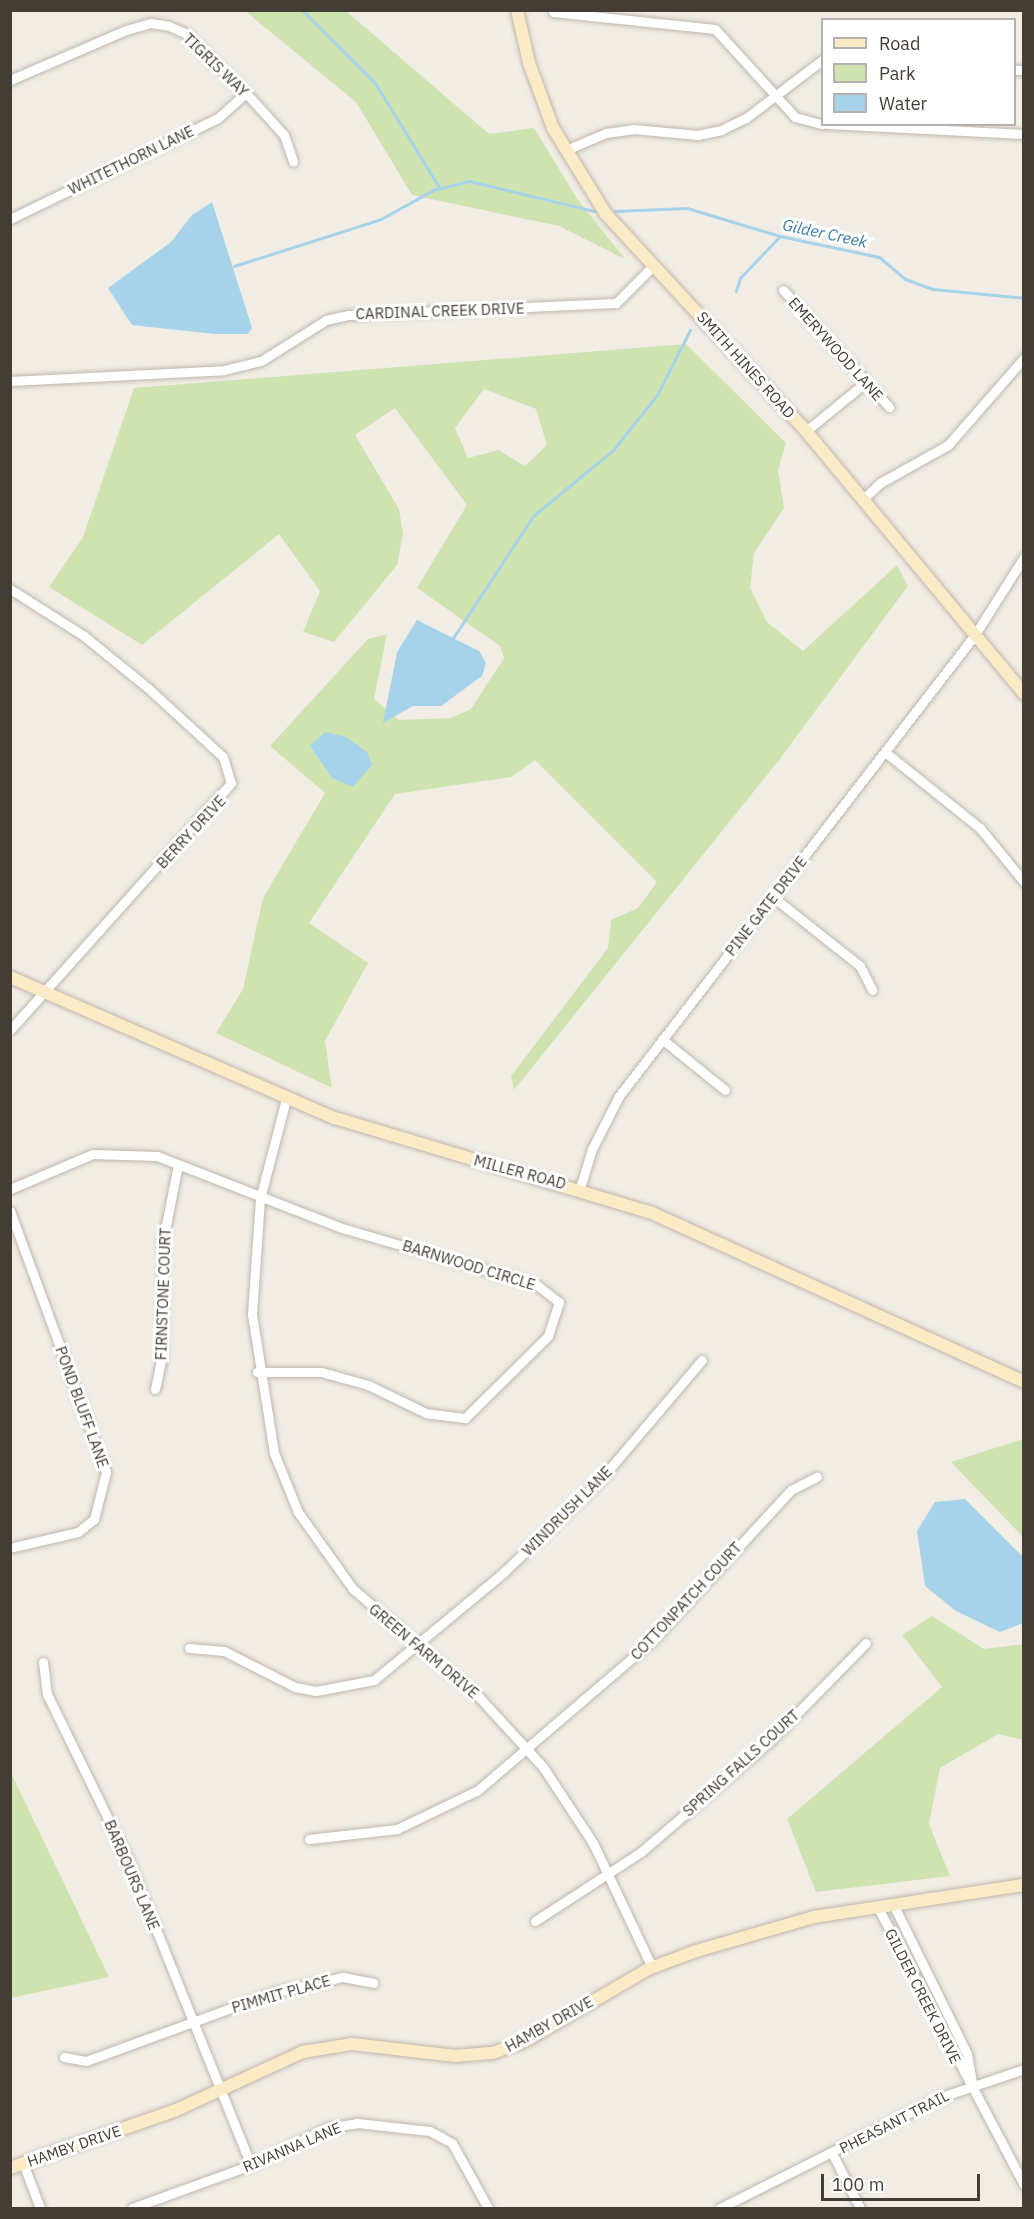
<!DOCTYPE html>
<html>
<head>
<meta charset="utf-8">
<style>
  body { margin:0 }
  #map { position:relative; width:1034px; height:2219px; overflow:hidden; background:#f1ede5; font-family:"IBM Plex Sans",sans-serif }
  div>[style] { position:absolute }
  .green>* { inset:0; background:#cfe3b1 }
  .water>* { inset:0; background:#a6d2ea }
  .stream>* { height:3px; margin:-1.5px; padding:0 1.5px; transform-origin:1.5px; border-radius:1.5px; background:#a6d2ea }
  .roads { filter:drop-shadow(0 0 2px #bfb7ac) drop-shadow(0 0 2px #bfb7ac) }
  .street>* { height:9px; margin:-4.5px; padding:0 4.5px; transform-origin:4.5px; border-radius:4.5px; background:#fff }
  .secondary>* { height:12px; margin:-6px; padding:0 6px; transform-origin:6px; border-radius:6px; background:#faebc6 }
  span { translate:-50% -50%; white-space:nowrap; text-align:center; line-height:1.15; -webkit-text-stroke:6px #fff; paint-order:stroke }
  .street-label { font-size:15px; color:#433d35 }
  .water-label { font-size:16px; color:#377da7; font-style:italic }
  .frame { position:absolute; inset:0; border:12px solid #433d35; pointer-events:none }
  .legend { position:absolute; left:821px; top:18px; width:195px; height:108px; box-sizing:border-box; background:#fff; border:2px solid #b4b1ae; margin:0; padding:8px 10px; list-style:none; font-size:18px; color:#433d35 }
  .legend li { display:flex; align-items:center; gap:12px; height:30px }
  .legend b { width:30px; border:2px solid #b4b1ae }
  .scale { position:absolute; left:821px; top:2174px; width:159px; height:27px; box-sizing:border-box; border:3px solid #433d35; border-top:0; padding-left:8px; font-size:18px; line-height:21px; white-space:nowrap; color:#433d35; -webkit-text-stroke:4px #fff; paint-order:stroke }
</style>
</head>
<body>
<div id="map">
  <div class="green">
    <i style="clip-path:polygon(245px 11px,346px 11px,489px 134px,534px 128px,578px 200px,625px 259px,559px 226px,412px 195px,356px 102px)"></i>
    <i style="clip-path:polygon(evenodd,686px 344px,786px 443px,778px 470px,784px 508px,754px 553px,750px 588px,767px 622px,803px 651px,897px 565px,908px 586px,779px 760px,514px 1090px,511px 1076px,608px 948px,611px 920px,638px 908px,657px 882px,535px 760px,511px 777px,395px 794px,309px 923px,368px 963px,325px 1041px,332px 1088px,216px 1033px,243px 989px,263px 898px,325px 793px,270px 746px,368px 639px,387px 634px,374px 699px,399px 720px,450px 718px,471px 709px,504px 658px,500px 646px,417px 588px,467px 505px,395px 408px,355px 435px,399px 509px,403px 534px,397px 565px,334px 642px,303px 632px,320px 591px,279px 534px,142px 645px,49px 587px,83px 537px,134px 388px,686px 344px,484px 389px,536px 409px,547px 445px,525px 466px,498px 450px,468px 458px,455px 428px,484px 389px)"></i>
    <i style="clip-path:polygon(1023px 1439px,1024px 1439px,1023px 1537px,951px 1462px)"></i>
    <i style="clip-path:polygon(932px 1616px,984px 1649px,1023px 1644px,1023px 1740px,998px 1734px,940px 1768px,929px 1824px,950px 1876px,816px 1892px,787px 1819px,942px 1687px,902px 1635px)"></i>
    <i style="clip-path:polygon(11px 1773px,109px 1977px,11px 1998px)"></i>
  </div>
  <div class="water">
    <i style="clip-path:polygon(212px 202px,252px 328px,248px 334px,215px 334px,132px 325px,108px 288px,171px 242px,192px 215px)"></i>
    <i style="clip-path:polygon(417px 620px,479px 651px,486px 663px,482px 676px,441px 706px,413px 706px,383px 723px,397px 652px)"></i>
    <i style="clip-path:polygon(325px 732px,346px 737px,367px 752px,372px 765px,353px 787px,332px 778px,310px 746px)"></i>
    <i style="clip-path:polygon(965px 1499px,1023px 1557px,1023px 1623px,1000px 1632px,956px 1611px,925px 1586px,917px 1531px,935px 1502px)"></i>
  </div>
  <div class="stream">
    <i style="left:302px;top:10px;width:103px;rotate:45deg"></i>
    <i style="left:375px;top:83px;width:122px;rotate:58.4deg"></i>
    <i style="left:615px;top:211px;width:72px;rotate:-2.4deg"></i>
    <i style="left:687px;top:208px;width:97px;rotate:16.8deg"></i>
    <i style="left:780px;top:236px;width:101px;rotate:12deg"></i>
    <i style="left:879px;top:257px;width:34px;rotate:40deg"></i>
    <i style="left:905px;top:279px;width:30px;rotate:20deg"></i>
    <i style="left:933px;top:289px;width:91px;rotate:5.6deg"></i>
    <i style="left:234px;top:266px;width:154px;rotate:-17.7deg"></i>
    <i style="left:381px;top:219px;width:60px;rotate:-29.1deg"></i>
    <i style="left:433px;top:190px;width:37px;rotate:-14deg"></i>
    <i style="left:469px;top:181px;width:129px;rotate:13.5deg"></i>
    <i style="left:736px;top:291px;width:14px;rotate:-73deg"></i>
    <i style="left:740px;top:278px;width:58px;rotate:-46.4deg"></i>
    <i style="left:453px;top:638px;width:146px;rotate:-56.7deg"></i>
    <i style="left:533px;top:516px;width:104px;rotate:-39.5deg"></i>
    <i style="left:613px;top:450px;width:70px;rotate:-51.3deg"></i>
    <i style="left:657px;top:395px;width:73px;rotate:-63.1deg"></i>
  </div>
  <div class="roads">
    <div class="street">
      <i style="left:553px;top:12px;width:163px;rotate:6deg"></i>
      <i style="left:715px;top:29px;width:119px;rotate:47.7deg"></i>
      <i style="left:795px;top:117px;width:28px;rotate:15deg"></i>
      <i style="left:1014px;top:70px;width:10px"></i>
      <i style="left:10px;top:80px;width:126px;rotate:-23.3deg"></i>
      <i style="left:126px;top:30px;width:26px;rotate:-16deg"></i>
      <i style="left:151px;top:23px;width:18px;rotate:9deg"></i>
      <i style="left:169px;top:26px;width:17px;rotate:24deg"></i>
      <i style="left:185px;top:33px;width:86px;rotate:44.5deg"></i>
      <i style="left:246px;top:93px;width:57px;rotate:47.9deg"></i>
      <i style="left:284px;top:135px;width:28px;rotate:71deg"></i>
      <i style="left:827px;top:124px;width:197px;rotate:2.9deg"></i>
      <i style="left:566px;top:150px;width:43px;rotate:-23deg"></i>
      <i style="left:606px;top:133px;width:27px;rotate:-8deg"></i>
      <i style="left:633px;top:129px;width:65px;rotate:5.3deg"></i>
      <i style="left:698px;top:135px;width:24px;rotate:-12deg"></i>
      <i style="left:721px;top:130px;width:28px;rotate:-26deg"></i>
      <i style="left:746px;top:118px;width:96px;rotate:-37.3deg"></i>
      <i style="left:10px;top:219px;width:231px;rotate:-25.9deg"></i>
      <i style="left:218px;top:118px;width:38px;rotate:-42deg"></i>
      <i style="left:783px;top:290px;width:158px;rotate:47.8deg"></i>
      <i style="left:10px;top:381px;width:214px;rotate:-2.9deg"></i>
      <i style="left:224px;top:370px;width:38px;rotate:-14deg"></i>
      <i style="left:261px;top:361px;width:77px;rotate:-32.2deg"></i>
      <i style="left:326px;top:320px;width:23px;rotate:-13deg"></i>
      <i style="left:348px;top:315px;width:268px;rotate:-2.6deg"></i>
      <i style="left:616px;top:303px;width:51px;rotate:-45deg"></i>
      <i style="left:806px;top:431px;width:77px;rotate:-39.2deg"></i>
      <i style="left:863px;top:499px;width:23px;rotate:-43deg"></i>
      <i style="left:880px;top:483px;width:78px;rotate:-29.2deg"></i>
      <i style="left:948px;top:445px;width:116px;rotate:-48.9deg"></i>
      <i style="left:10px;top:589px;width:88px;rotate:32.4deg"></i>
      <i style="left:84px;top:636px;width:82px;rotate:39.1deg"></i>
      <i style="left:148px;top:688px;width:102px;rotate:42.6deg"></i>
      <i style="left:223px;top:757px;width:27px;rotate:73deg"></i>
      <i style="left:231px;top:783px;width:331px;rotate:131.8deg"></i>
      <i style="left:885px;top:752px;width:122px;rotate:38.7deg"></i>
      <i style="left:980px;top:828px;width:70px;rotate:50.8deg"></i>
      <i style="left:773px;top:897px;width:111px;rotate:38.4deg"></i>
      <i style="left:860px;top:966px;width:27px;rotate:63deg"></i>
      <i style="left:662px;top:1039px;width:81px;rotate:39deg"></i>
      <i style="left:286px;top:1099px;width:103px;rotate:104.6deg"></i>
      <i style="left:260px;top:1199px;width:115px;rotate:94deg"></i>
      <i style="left:252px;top:1314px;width:141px;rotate:81deg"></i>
      <i style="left:274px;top:1453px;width:64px;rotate:67.9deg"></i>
      <i style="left:298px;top:1512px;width:95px;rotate:54.5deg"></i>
      <i style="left:353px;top:1589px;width:166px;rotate:40.6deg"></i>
      <i style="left:479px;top:1697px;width:95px;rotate:47.6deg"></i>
      <i style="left:543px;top:1767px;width:91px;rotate:56.7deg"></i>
      <i style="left:593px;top:1843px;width:137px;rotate:64.6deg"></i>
      <i style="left:580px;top:1188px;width:41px;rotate:-72.9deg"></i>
      <i style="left:592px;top:1149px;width:59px;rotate:-63deg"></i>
      <i style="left:619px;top:1096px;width:581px;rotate:-52.34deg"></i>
      <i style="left:974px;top:636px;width:93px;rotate:-57.7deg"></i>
      <i style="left:10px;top:1189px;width:90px;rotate:-22.9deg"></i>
      <i style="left:93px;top:1154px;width:64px;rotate:1.8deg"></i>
      <i style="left:157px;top:1156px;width:199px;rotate:21.3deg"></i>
      <i style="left:342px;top:1228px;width:203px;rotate:16.3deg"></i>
      <i style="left:537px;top:1285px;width:28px;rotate:38deg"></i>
      <i style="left:559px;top:1302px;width:36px;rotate:108deg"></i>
      <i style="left:548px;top:1336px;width:117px;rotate:135.3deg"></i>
      <i style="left:465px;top:1418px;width:39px;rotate:-173deg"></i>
      <i style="left:426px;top:1413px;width:64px;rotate:-154.2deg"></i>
      <i style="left:368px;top:1385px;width:49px;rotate:-164.5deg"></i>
      <i style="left:321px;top:1372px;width:64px;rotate:180deg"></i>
      <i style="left:10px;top:1211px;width:278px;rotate:69.8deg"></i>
      <i style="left:106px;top:1472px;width:49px;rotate:104.3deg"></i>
      <i style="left:94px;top:1519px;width:21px;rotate:141deg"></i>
      <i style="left:78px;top:1532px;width:70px;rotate:166.8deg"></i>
      <i style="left:155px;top:1389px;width:34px;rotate:-78deg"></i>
      <i style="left:162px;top:1356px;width:116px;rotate:-89.5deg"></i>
      <i style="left:163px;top:1240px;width:76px;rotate:-78.7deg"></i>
      <i style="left:189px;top:1648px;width:35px;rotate:5deg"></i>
      <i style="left:224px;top:1651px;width:80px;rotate:26.9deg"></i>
      <i style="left:295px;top:1687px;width:21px;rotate:11deg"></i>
      <i style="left:316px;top:1691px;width:59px;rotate:-10.7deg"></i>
      <i style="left:374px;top:1680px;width:169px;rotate:-39.7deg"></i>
      <i style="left:504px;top:1572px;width:134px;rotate:-43.8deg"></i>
      <i style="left:601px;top:1479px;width:156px;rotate:-49.7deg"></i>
      <i style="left:43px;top:1662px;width:32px;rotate:83deg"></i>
      <i style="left:47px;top:1694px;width:182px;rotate:63.9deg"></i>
      <i style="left:127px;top:1857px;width:332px;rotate:68.1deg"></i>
      <i style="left:309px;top:1839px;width:89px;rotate:-6.5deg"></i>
      <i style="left:397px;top:1829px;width:90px;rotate:-25.7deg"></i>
      <i style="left:478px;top:1790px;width:229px;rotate:-40.6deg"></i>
      <i style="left:652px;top:1641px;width:205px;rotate:-47.4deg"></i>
      <i style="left:791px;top:1490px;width:29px;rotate:-27deg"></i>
      <i style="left:893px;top:1904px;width:167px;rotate:63.7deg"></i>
      <i style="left:967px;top:2054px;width:28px;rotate:80deg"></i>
      <i style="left:877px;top:1906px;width:315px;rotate:62.2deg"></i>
      <i style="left:535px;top:1921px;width:126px;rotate:-33.1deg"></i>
      <i style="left:641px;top:1852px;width:170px;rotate:-40.7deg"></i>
      <i style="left:770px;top:1741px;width:137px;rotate:-45.6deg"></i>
      <i style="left:64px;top:2057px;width:22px;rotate:10deg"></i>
      <i style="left:86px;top:2061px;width:198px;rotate:-20.1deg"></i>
      <i style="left:272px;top:1993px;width:73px;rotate:-12.7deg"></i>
      <i style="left:343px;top:1977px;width:31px;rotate:11deg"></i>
      <i style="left:832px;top:2153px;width:62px;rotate:63deg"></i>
      <i style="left:23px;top:2163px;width:48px;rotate:69.3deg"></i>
      <i style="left:132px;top:2208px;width:127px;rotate:-19.9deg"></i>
      <i style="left:251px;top:2165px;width:85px;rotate:-26deg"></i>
      <i style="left:327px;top:2128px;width:30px;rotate:-9deg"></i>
      <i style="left:357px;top:2123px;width:73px;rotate:6.3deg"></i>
      <i style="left:430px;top:2131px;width:25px;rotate:29deg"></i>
      <i style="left:452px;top:2143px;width:74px;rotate:61deg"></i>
      <i style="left:720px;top:2208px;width:247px;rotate:-26.7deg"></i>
      <i style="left:941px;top:2097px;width:88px;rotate:-18.6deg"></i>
    </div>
    <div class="secondary">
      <i style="left:517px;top:10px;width:54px;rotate:77.2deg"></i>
      <i style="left:529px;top:63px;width:69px;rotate:69.7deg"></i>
      <i style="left:553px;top:128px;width:101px;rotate:58.4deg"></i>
      <i style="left:606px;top:214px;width:295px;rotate:47.3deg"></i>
      <i style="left:806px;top:431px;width:342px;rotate:50.3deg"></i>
      <i style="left:10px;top:977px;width:354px;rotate:23.5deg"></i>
      <i style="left:335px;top:1118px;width:331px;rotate:16.7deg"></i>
      <i style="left:652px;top:1213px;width:409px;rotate:24.4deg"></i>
      <i style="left:10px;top:2168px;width:174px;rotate:-19.2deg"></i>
      <i style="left:174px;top:2111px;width:142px;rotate:-24.6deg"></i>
      <i style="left:303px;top:2052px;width:50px;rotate:-9.3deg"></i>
      <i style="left:352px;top:2044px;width:104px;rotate:6.6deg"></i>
      <i style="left:455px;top:2056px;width:38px;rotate:-5deg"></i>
      <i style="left:493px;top:2053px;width:34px;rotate:-21deg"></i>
      <i style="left:525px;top:2041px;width:143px;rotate:-30.3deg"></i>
      <i style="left:648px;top:1969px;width:51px;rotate:-20.6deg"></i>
      <i style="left:696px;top:1951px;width:123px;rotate:-16.1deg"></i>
      <i style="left:814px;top:1917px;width:212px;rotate:-8.7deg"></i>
    </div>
  </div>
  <div class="street-label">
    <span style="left:216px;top:65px;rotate:44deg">TIGRIS WAY</span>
    <span style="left:131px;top:160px;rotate:-26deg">WHITETHORN LANE</span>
    <span style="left:440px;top:311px;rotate:-2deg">CARDINAL CREEK DRIVE</span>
    <span style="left:836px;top:349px;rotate:48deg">EMERYWOOD LANE</span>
    <span style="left:746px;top:365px;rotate:48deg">SMITH HINES ROAD</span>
    <span style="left:191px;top:832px;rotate:-47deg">BERRY DRIVE</span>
    <span style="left:766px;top:906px;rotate:-52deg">PINE GATE DRIVE</span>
    <span style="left:520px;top:1172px;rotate:15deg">MILLER ROAD</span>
    <span style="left:469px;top:1265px;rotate:17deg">BARNWOOD CIRCLE</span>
    <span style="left:163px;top:1294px;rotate:-88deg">FIRNSTONE COURT</span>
    <span style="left:82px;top:1407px;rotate:70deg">POND BLUFF LANE</span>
    <span style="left:567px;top:1511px;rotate:-45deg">WINDRUSH LANE</span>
    <span style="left:686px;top:1601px;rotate:-47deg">COTTONPATCH COURT</span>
    <span style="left:424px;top:1651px;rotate:40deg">GREEN FARM DRIVE</span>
    <span style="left:741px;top:1763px;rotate:-42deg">SPRING FALLS COURT</span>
    <span style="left:132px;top:1875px;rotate:67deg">BARBOURS LANE</span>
    <span style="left:281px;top:1994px;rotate:-16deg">PIMMIT PLACE</span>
    <span style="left:923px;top:1996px;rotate:63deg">GILDER CREEK DRIVE</span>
    <span style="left:549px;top:2024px;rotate:-29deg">HAMBY DRIVE</span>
    <span style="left:894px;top:2122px;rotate:-27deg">PHEASANT TRAIL</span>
    <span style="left:74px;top:2146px;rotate:-19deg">HAMBY DRIVE</span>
    <span style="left:292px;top:2147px;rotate:-23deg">RIVANNA LANE</span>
  </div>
  <div class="water-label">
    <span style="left:825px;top:233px;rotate:12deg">Gilder Creek</span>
  </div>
  <div class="frame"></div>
  <ul class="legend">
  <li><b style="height:8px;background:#faebc6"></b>Road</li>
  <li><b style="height:16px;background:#cfe3b1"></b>Park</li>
  <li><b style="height:16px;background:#a6d2ea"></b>Water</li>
  </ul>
  <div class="scale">100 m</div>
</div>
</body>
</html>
